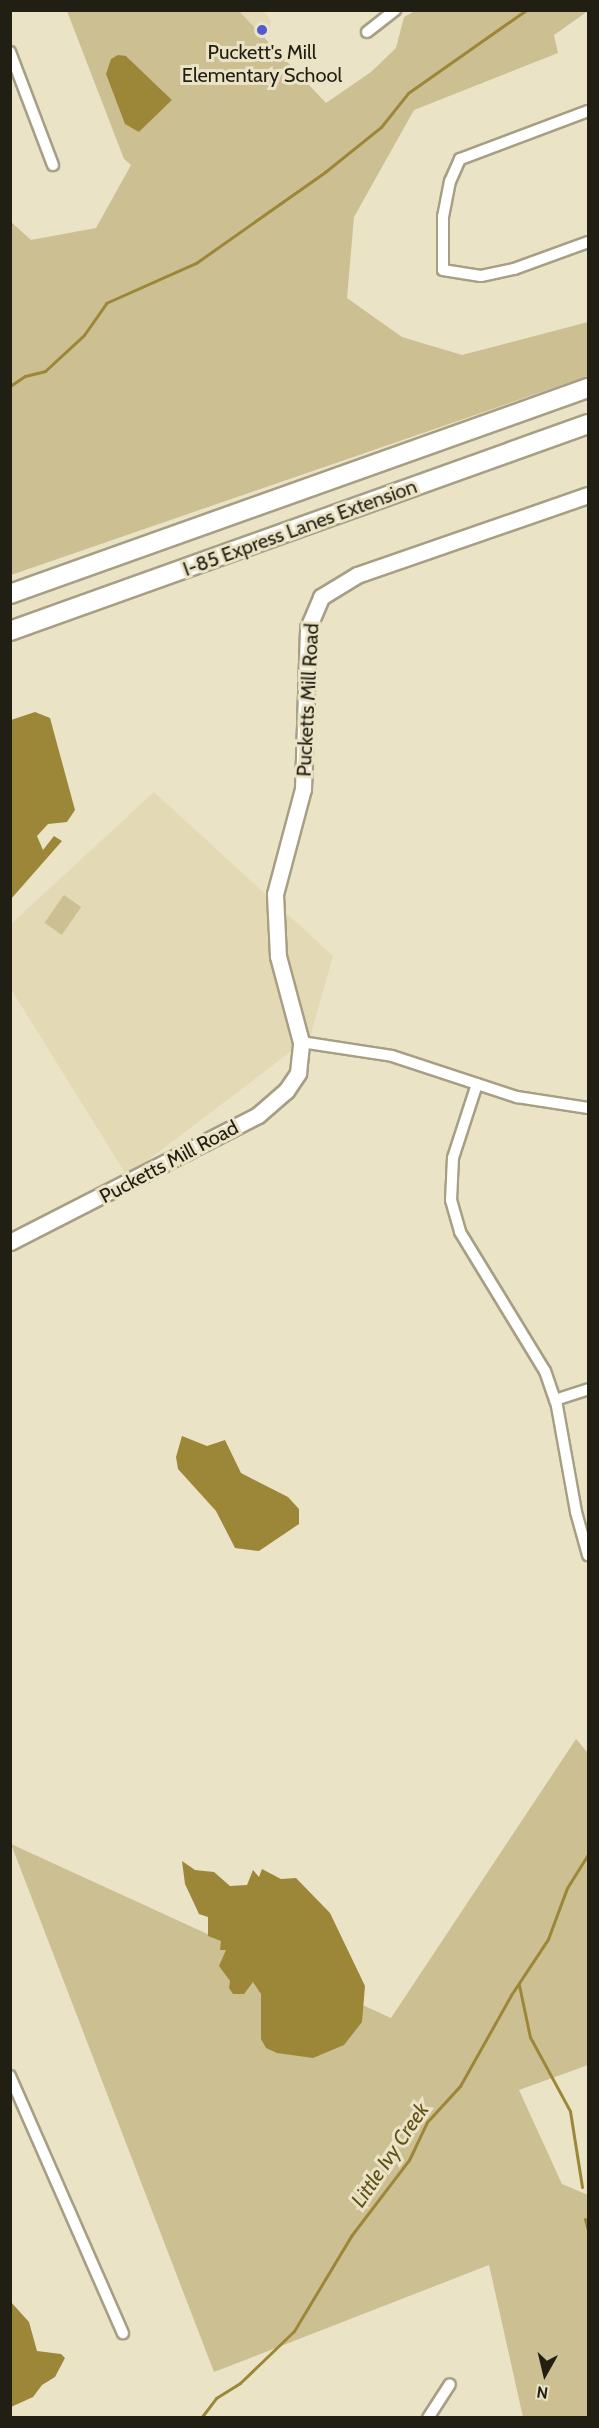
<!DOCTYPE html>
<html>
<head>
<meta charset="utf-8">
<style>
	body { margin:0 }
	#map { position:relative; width:599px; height:2428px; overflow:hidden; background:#ebe3c6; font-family:Cabin,sans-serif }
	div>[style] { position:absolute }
	.built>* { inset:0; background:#e3d9b5 }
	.green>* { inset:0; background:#ccbf92; transform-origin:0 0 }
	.water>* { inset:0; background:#9c8739 }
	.stream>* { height:3px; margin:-1.5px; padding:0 1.5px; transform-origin:1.5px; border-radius:1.5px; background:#9c8739 }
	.roads { filter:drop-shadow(2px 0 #a69f84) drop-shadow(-2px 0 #a69f84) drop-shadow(0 2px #a69f84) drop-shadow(0 -2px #a69f84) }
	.street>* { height:10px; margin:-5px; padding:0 5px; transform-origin:5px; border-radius:5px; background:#fff }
	.secondary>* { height:15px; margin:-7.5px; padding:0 7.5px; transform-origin:7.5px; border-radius:7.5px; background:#fff }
	.highway>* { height:18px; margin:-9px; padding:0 9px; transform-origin:9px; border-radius:9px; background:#fff }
	.dots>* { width:16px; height:16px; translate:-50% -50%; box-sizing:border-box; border:3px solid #ebe3c6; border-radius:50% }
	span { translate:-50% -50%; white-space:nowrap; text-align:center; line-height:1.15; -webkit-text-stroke:6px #ebe3c6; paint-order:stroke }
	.poi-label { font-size:20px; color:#211e13 }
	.street-label { font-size:20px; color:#211e13 }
	.water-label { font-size:21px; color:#5f5015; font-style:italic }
	.frame { position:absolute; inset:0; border:12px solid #211e13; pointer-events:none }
	.north { position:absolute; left:515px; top:2344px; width:60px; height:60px; -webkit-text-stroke:4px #ebe3c6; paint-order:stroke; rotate:188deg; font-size:16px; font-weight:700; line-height:24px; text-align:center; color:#211e13 }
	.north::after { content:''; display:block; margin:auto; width:21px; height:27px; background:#211e13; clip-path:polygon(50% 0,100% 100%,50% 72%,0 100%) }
</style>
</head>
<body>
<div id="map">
	<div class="built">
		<div style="clip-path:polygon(239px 11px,264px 11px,271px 21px,265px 39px)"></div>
		<div style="clip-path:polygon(154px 792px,333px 956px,310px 1037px,127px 1176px,11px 989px,11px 924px)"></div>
	</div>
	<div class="green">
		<div style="clip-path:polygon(evenodd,67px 11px,239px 11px,326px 103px,371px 72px,396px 48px,404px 17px,415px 11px,588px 11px,554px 35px,558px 53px,414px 110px,354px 217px,347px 298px,402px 337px,462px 355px,588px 322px,588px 376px,11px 575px,10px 221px,31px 240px,96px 228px,131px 165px,124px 159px,67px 11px,126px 56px,172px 100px,139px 132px,126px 56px)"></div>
		<div style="left:64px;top:895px;width:21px;height:34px;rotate:35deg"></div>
		<div style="clip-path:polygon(576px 1739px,588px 1753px,588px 2065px,519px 2090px,562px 2184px,588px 2195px,588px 2417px,523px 2417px,489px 2265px,214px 2372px,11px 1844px,391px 2018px)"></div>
	</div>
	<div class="water">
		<div style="clip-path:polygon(118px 55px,126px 56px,172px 100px,139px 132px,125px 124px,106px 74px,111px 59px)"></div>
		<div style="clip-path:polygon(35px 712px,50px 718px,75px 810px,67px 822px,48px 824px,37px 836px,43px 850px,54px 836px,62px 841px,11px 899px,11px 720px)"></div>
		<div style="clip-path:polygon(182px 1436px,207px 1446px,225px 1440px,241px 1473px,288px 1497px,299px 1509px,299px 1524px,259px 1551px,235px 1548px,216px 1511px,178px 1469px,176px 1457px)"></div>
		<div style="clip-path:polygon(182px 1861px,195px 1870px,214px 1872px,230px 1886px,247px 1885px,253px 1870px,259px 1877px,262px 1869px,281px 1879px,296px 1878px,330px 1913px,365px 1986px,362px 2022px,344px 2045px,313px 2058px,277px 2053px,266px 2048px,261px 2039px,261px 1994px,253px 1982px,244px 1994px,233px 1994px,229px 1988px,230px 1981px,219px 1966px,226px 1950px,220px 1950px,221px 1941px,208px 1936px,208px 1917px,199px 1914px,185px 1884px)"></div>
		<div style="clip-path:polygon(10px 2301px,29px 2322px,37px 2351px,61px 2354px,65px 2358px,55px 2377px,42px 2385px,33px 2397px,11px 2407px)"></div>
	</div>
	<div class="stream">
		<div style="left:10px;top:386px;width:18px;rotate:-34deg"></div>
		<div style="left:25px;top:376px;width:21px;rotate:-14deg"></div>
		<div style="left:45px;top:371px;width:53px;rotate:-42.7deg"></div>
		<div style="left:84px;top:335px;width:39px;rotate:-55deg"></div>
		<div style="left:106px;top:303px;width:98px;rotate:-24deg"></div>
		<div style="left:196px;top:263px;width:158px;rotate:-35.2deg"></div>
		<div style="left:325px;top:172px;width:72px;rotate:-38.8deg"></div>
		<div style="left:381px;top:127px;width:43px;rotate:-51.5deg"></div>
		<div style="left:408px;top:93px;width:144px;rotate:-35.1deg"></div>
		<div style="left:519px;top:1985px;width:53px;rotate:78.1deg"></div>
		<div style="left:530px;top:2037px;width:84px;rotate:61.6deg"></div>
		<div style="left:570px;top:2111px;width:77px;rotate:81deg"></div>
		<div style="left:585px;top:2219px;width:11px;rotate:75deg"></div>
		<div style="left:201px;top:2418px;width:25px;rotate:-53deg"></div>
		<div style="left:216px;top:2398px;width:28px;rotate:-32deg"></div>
		<div style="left:240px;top:2383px;width:75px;rotate:-43.9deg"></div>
		<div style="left:294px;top:2331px;width:111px;rotate:-59deg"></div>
		<div style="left:351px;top:2236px;width:96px;rotate:-52.7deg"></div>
		<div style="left:409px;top:2160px;width:42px;rotate:-64.7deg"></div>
		<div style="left:427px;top:2122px;width:49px;rotate:-47.5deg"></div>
		<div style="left:460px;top:2086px;width:104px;rotate:-60.7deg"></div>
		<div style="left:511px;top:1995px;width:67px;rotate:-56.5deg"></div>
		<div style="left:548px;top:1939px;width:54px;rotate:-69.6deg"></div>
		<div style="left:567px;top:1888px;width:40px;rotate:-58deg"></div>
	</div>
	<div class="roads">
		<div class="street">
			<div style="left:367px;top:32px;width:36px;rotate:-38deg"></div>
			<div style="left:10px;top:52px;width:121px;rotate:69.2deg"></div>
			<div style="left:588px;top:111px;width:137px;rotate:159.4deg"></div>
			<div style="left:460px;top:159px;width:24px;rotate:114deg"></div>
			<div style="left:450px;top:181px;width:36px;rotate:101deg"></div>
			<div style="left:443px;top:216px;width:54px;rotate:90deg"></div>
			<div style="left:443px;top:270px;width:38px;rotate:9deg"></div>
			<div style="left:481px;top:276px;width:34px;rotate:-12deg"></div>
			<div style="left:514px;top:269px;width:79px;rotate:-20deg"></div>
			<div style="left:301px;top:1042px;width:92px;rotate:8.7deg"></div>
			<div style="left:392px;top:1056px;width:132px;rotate:18.2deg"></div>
			<div style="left:517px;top:1097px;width:72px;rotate:8.8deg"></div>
			<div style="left:477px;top:1084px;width:78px;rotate:108deg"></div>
			<div style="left:453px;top:1158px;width:42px;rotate:92.7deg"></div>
			<div style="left:451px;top:1200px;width:33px;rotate:74deg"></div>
			<div style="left:460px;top:1232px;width:163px;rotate:58.6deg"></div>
			<div style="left:545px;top:1371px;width:37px;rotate:71deg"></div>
			<div style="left:557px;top:1406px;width:108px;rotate:79.8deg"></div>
			<div style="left:576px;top:1512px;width:45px;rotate:74.4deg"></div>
			<div style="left:555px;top:1400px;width:35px;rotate:-18deg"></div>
			<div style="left:10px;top:2076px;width:281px;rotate:66.3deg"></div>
			<div style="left:428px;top:2418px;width:40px;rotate:-57.1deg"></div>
		</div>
		<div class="secondary">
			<div style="left:10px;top:1242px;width:279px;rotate:-27.1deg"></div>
			<div style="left:258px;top:1115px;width:37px;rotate:-41deg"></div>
			<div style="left:286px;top:1091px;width:22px;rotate:-56deg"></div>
			<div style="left:298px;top:1073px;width:31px;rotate:-84deg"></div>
			<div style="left:301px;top:1042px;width:89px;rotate:-105deg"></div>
			<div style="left:278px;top:956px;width:62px;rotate:-92.8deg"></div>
			<div style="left:275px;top:894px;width:109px;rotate:-75.1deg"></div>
			<div style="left:303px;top:789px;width:161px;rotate:-88.2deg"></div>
			<div style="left:308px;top:628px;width:34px;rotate:-67deg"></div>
			<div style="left:321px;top:597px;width:42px;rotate:-31.4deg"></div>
			<div style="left:357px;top:575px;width:244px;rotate:-19.1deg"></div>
		</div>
		<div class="highway">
			<div style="left:10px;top:594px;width:614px;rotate:-19.62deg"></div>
			<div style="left:10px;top:631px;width:614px;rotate:-19.7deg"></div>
		</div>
	</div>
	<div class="dots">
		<div style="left:262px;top:30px;background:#4f5ad0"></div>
	</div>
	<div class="poi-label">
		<span style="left:262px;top:64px">Puckett's Mill<br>Elementary School</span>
	</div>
	<div class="street-label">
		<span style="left:300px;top:528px;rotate:-20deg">I-85 Express Lanes Extension</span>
		<span style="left:308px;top:700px;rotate:-87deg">Pucketts Mill Road</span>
		<span style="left:169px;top:1162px;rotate:-28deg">Pucketts Mill Road</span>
	</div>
	<div class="water-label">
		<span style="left:390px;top:2155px;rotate:-56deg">Little Ivy Creek</span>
	</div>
	<div class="frame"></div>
	<div class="north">N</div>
</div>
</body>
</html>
